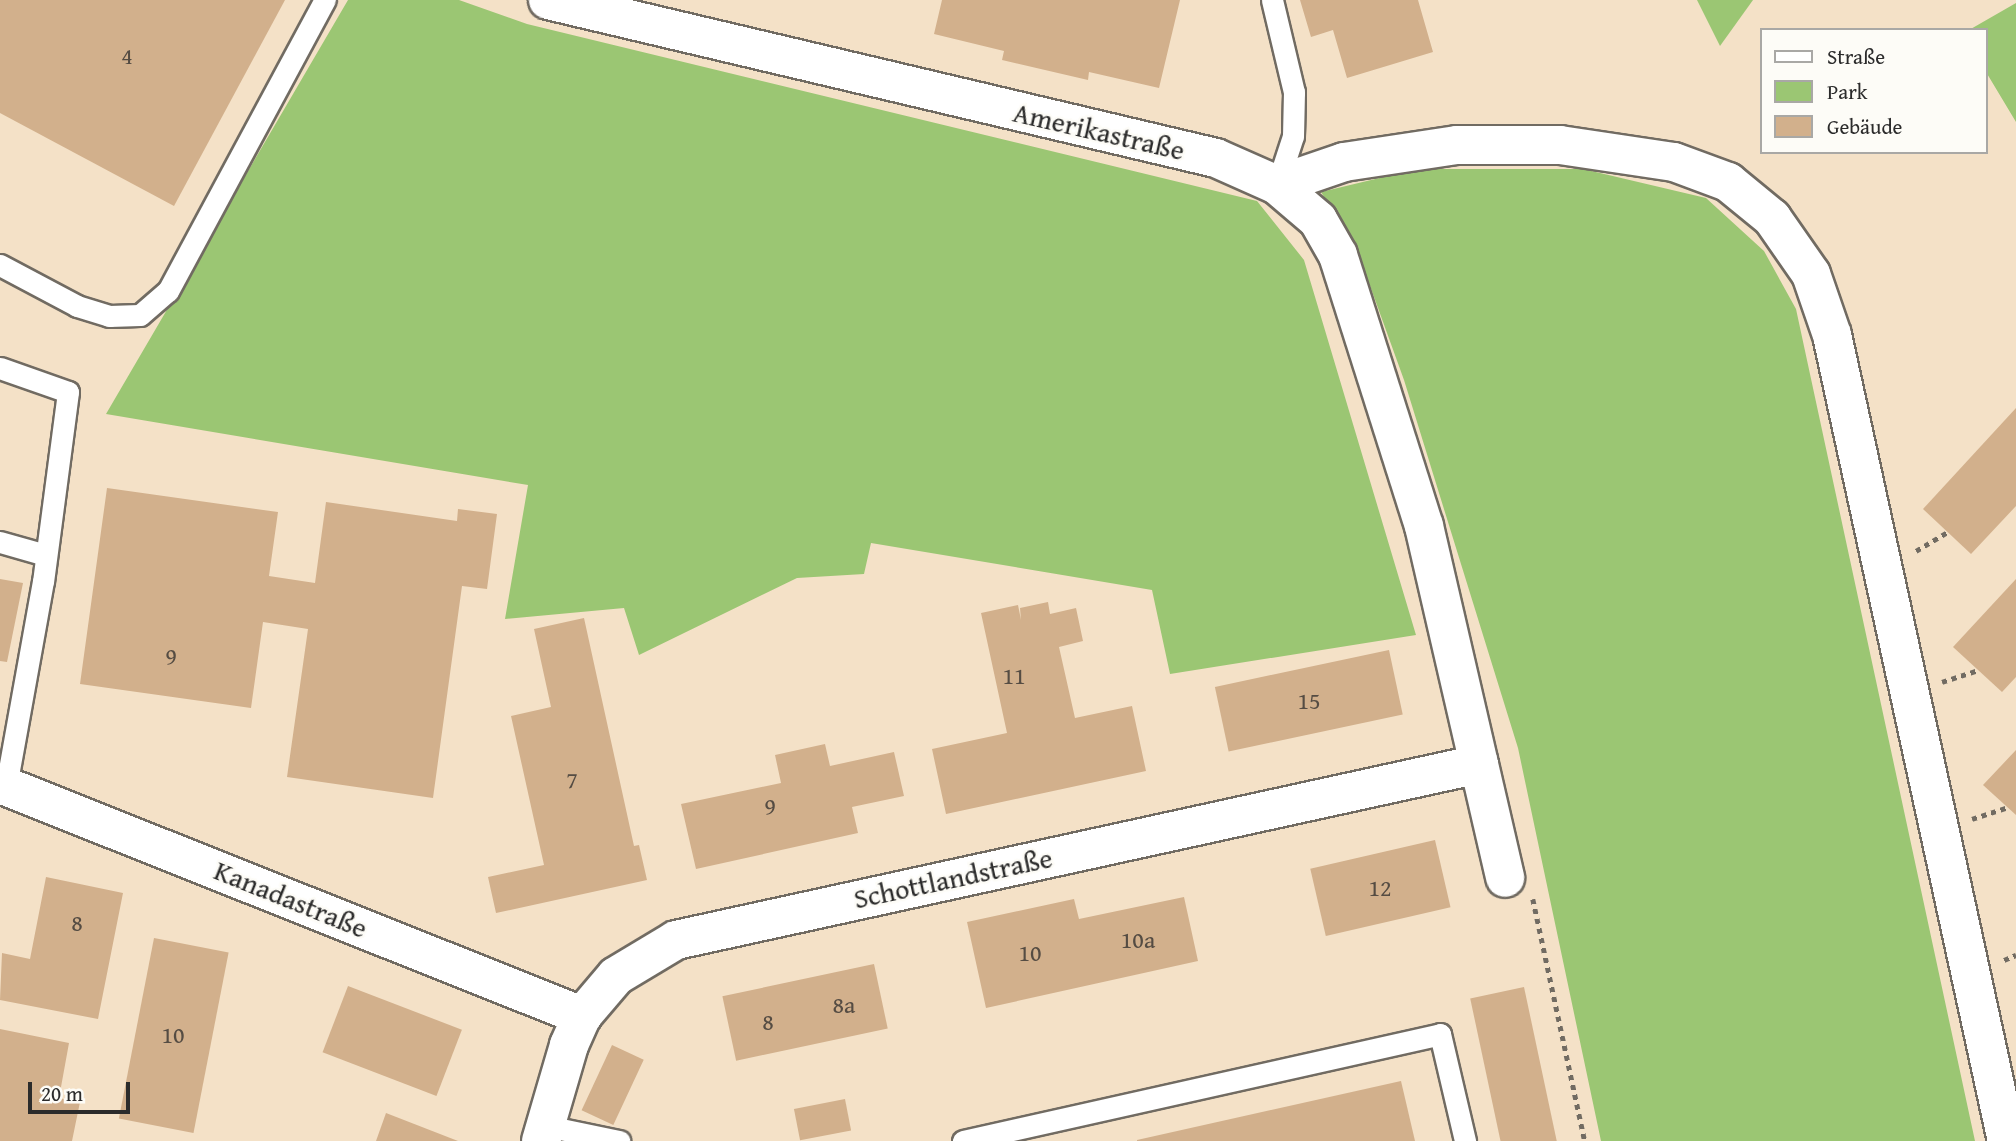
<!DOCTYPE html>
<html>
<head>
<meta charset="utf-8">
<style>
	body { margin:0 }
	#map { position:relative; width:2016px; height:1141px; overflow:hidden; background:#f4e1c7; font-family:"Gentium Book Plus",serif }
	div>[style] { position:absolute }
	.green>* { inset:0; background:#9bc673 }
	.building>* { inset:0; background:#d2b08c; transform-origin:0 0 }
	.path>* { height:4.5px; margin-top:-2.25px; transform-origin:0; background:repeating-linear-gradient(90deg,#716b62 0 5px,transparent 0 10px) }
	.roads { filter:drop-shadow(2px 0 #716b62) drop-shadow(-2px 0 #716b62) drop-shadow(0 2px #716b62) drop-shadow(0 -2px #716b62) }
	.lane>* { height:21px; margin:-10.5px; padding:0 10.5px; transform-origin:10.5px; border-radius:10.5px; background:#fff }
	.street>* { height:38px; margin:-19px; padding:0 19px; transform-origin:19px; border-radius:19px; background:#fff }
	span { translate:-50% -50%; white-space:nowrap; text-align:center; line-height:1.15; -webkit-text-stroke:5px #fdfcf7; paint-order:stroke }
	.number-label { font-size:24px; color:#554c43 }
	.number-label span { -webkit-text-stroke-width:0 }
	.street-label { font-size:28px; color:#2b2b2b }
	.legend { position:absolute; left:1760px; top:28px; width:228px; height:126px; box-sizing:border-box; background:#fdfcf7; border:2px solid #a9a8a5; margin:0; padding:9px 12px; list-style:none; font-size:21px; color:#2b2b2b }
	.legend li { display:flex; align-items:center; gap:14px; height:35px }
	.legend b { width:35px; border:2px solid #a9a8a5 }
	.scale { position:absolute; left:28px; top:1082px; width:102px; height:32px; box-sizing:border-box; border:4px solid #2b2b2b; border-top:0; padding-left:9px; font-size:21px; line-height:24px; white-space:nowrap; color:#2b2b2b; -webkit-text-stroke:5px #fdfcf7; paint-order:stroke }
</style>
</head>
<body>
<div id="map">
	<div class="green">
		<div style="clip-path:polygon(348px 0,459px 0,527px 24px,1257px 201px,1304px 260px,1416px 635px,1170px 674px,1152px 590px,871px 543px,864px 574px,797px 578px,639px 655px,624px 608px,505px 619px,528px 485px,106px 414px)"></div>
		<div style="clip-path:polygon(1697px 0,1753px 0,1720px 46px)"></div>
		<div style="clip-path:polygon(2016px 3px,2016px 122px,1986px 72px,1986px 30px,1969px 30px)"></div>
		<div style="clip-path:polygon(1417px 169px,1583px 169px,1706px 198px,1764px 251px,1796px 309px,1975px 1141px,1601px 1141px,1518px 748px,1404px 380px,1356px 247px,1321px 192px)"></div>
	</div>
	<div class="building">
		<div style="clip-path:polygon(0 0,285px 0,174px 206px,0 113px)"></div>
		<div style="clip-path:polygon(942px 0,1180px 0,1159px 88px,1089px 72px,1088px 80px,1002px 60px,1004px 51px,934px 34px)"></div>
		<div style="clip-path:polygon(1300px 0,1418px 0,1433px 52px,1347px 78px,1333px 30px,1311px 37px)"></div>
		<div style="clip-path:polygon(2016px 408px,2016px 506px,1971px 554px,1923px 509px)"></div>
		<div style="clip-path:polygon(107px 488px,278px 512px,269px 576px,315px 583px,326px 502px,457px 521px,458px 509px,497px 514px,487px 589px,462px 586px,433px 798px,287px 777px,308px 629px,263px 622px,251px 708px,80px 684px)"></div>
		<div style="clip-path:polygon(0 579px,23px 583px,7px 662px,0 661px)"></div>
		<div style="clip-path:polygon(2016px 579px,2016px 677px,2002px 692px,1953px 647px)"></div>
		<div style="clip-path:polygon(1048px 602px,1050px 614px,1076px 608px,1083px 641px,1059px 647px,1075px 718px,1132px 706px,1146px 771px,946px 814px,932px 749px,1007px 733px,981px 613px,1018px 605px,1021px 620px,1020px 608px)"></div>
		<div style="clip-path:polygon(584px 618px,634px 846px,639px 845px,647px 880px,496px 913px,488px 877px,544px 865px,511px 716px,551px 707px,534px 629px)"></div>
		<div style="left:1389px;top:650px;width:66px;height:178px;rotate:78deg"></div>
		<div style="clip-path:polygon(825px 744px,830px 766px,894px 752px,904px 796px,852px 807px,858px 833px,696px 869px,681px 804px,781px 783px,775px 755px)"></div>
		<div style="clip-path:polygon(2016px 750px,2016px 815px,1983px 785px)"></div>
		<div style="left:1435px;top:840px;width:69px;height:128px;rotate:77deg"></div>
		<div style="clip-path:polygon(46px 877px,123px 893px,98px 1019px,0 1000px,2px 953px,30px 959px)"></div>
		<div style="clip-path:polygon(1184px 897px,1198px 961px,986px 1008px,967px 922px,1074px 899px,1079px 919px)"></div>
		<div style="left:154px;top:938px;width:76px;height:184px;rotate:11deg"></div>
		<div style="left:874px;top:964px;width:66px;height:155px;rotate:78deg"></div>
		<div style="left:348px;top:986px;width:122px;height:71px;rotate:21deg"></div>
		<div style="left:1524px;top:987px;width:158px;height:55px;rotate:78deg"></div>
		<div style="clip-path:polygon(0 1029px,69px 1043px,59px 1098px,80px 1102px,72px 1141px,0 1141px)"></div>
		<div style="left:612px;top:1045px;width:35px;height:72px;rotate:25deg"></div>
		<div style="clip-path:polygon(1401px 1081px,1415px 1141px,1137px 1141px,1137px 1140px)"></div>
		<div style="left:845px;top:1099px;width:32px;height:52px;rotate:79deg"></div>
		<div style="clip-path:polygon(386px 1113px,458px 1141px,376px 1141px)"></div>
	</div>
	<div class="path">
		<div style="left:1916px;top:551px;width:37px;rotate:-31deg"></div>
		<div style="left:1942px;top:682px;width:38px;rotate:-18deg"></div>
		<div style="left:1972px;top:819px;width:38px;rotate:-18deg"></div>
		<div style="left:1533px;top:899px;width:248px;rotate:77.9deg"></div>
		<div style="left:2004px;top:960px;width:13px;rotate:-23deg"></div>
	</div>
	<div class="roads">
		<div class="lane">
			<div style="left:1272px;top:0;width:95px;rotate:76.6deg"></div>
			<div style="left:1294px;top:92px;width:44px;rotate:91.3deg"></div>
			<div style="left:1293px;top:136px;width:52px;rotate:108.1deg"></div>
			<div style="left:0;top:265px;width:87px;rotate:28deg"></div>
			<div style="left:77px;top:306px;width:34px;rotate:17deg"></div>
			<div style="left:109px;top:316px;width:31px;rotate:-2deg"></div>
			<div style="left:140px;top:315px;width:37px;rotate:-41deg"></div>
			<div style="left:168px;top:291px;width:331px;rotate:-61.7deg"></div>
			<div style="left:0;top:368px;width:72px;rotate:19.4deg"></div>
			<div style="left:68px;top:392px;width:191px;rotate:97.5deg"></div>
			<div style="left:43px;top:581px;width:208px;rotate:100.2deg"></div>
			<div style="left:0;top:542px;width:48px;rotate:15.8deg"></div>
			<div style="left:546px;top:1126px;width:75px;rotate:11.6deg"></div>
			<div style="left:963px;top:1141px;width:489px;rotate:-12.6deg"></div>
			<div style="left:1440px;top:1034px;width:110px;rotate:76.8deg"></div>
		</div>
		<div class="street">
			<div style="left:548px;top:0;width:686px;rotate:13.31deg"></div>
			<div style="left:1216px;top:158px;width:67px;rotate:23.9deg"></div>
			<div style="left:1277px;top:185px;width:54px;rotate:40.5deg"></div>
			<div style="left:1318px;top:220px;width:40px;rotate:60.3deg"></div>
			<div style="left:1338px;top:255px;width:284px;rotate:72.4deg"></div>
			<div style="left:1424px;top:526px;width:361px;rotate:77deg"></div>
			<div style="left:1277px;top:185px;width:71px;rotate:-18.9deg"></div>
			<div style="left:1344px;top:162px;width:114px;rotate:-8.6deg"></div>
			<div style="left:1457px;top:145px;width:103px"></div>
			<div style="left:1560px;top:145px;width:115px;rotate:8.5deg"></div>
			<div style="left:1674px;top:162px;width:58px;rotate:20.3deg"></div>
			<div style="left:1728px;top:182px;width:57px;rotate:39.3deg"></div>
			<div style="left:1772px;top:218px;width:68px;rotate:55.1deg"></div>
			<div style="left:1811px;top:274px;width:65px;rotate:71deg"></div>
			<div style="left:1832px;top:335px;width:825px;rotate:77.75deg"></div>
			<div style="left:0;top:784px;width:627px;rotate:21.73deg"></div>
			<div style="left:541px;top:1141px;width:100px;rotate:-73.7deg"></div>
			<div style="left:569px;top:1045px;width:32px;rotate:-66deg"></div>
			<div style="left:582px;top:1016px;width:52px;rotate:-49.6deg"></div>
			<div style="left:616px;top:976px;width:70px;rotate:-31deg"></div>
			<div style="left:676px;top:940px;width:822px;rotate:-12.36deg"></div>
		</div>
	</div>
	<div class="number-label">
		<span style="left:127px;top:56px">4</span>
		<span style="left:171px;top:656px">9</span>
		<span style="left:1014px;top:676px">11</span>
		<span style="left:1309px;top:701px">15</span>
		<span style="left:572px;top:780px">7</span>
		<span style="left:770px;top:806px">9</span>
		<span style="left:1380px;top:888px">12</span>
		<span style="left:77px;top:923px">8</span>
		<span style="left:1138px;top:940px">10a</span>
		<span style="left:1030px;top:953px">10</span>
		<span style="left:844px;top:1005px">8a</span>
		<span style="left:768px;top:1022px">8</span>
		<span style="left:173px;top:1035px">10</span>
	</div>
	<div class="street-label">
		<span style="left:1099px;top:131px;rotate:13deg">Amerikastraße</span>
		<span style="left:953px;top:878px;rotate:-12deg">Schottlandstraße</span>
		<span style="left:291px;top:899px;rotate:22deg">Kanadastraße</span>
	</div>
	<ul class="legend">
	<li><b style="height:9px;background:#fff"></b>Straße</li>
	<li><b style="height:19px;background:#9bc673"></b>Park</li>
	<li><b style="height:19px;background:#d2b08c"></b>Gebäude</li>
	</ul>
	<div class="scale">20 m</div>
</div>
</body>
</html>
